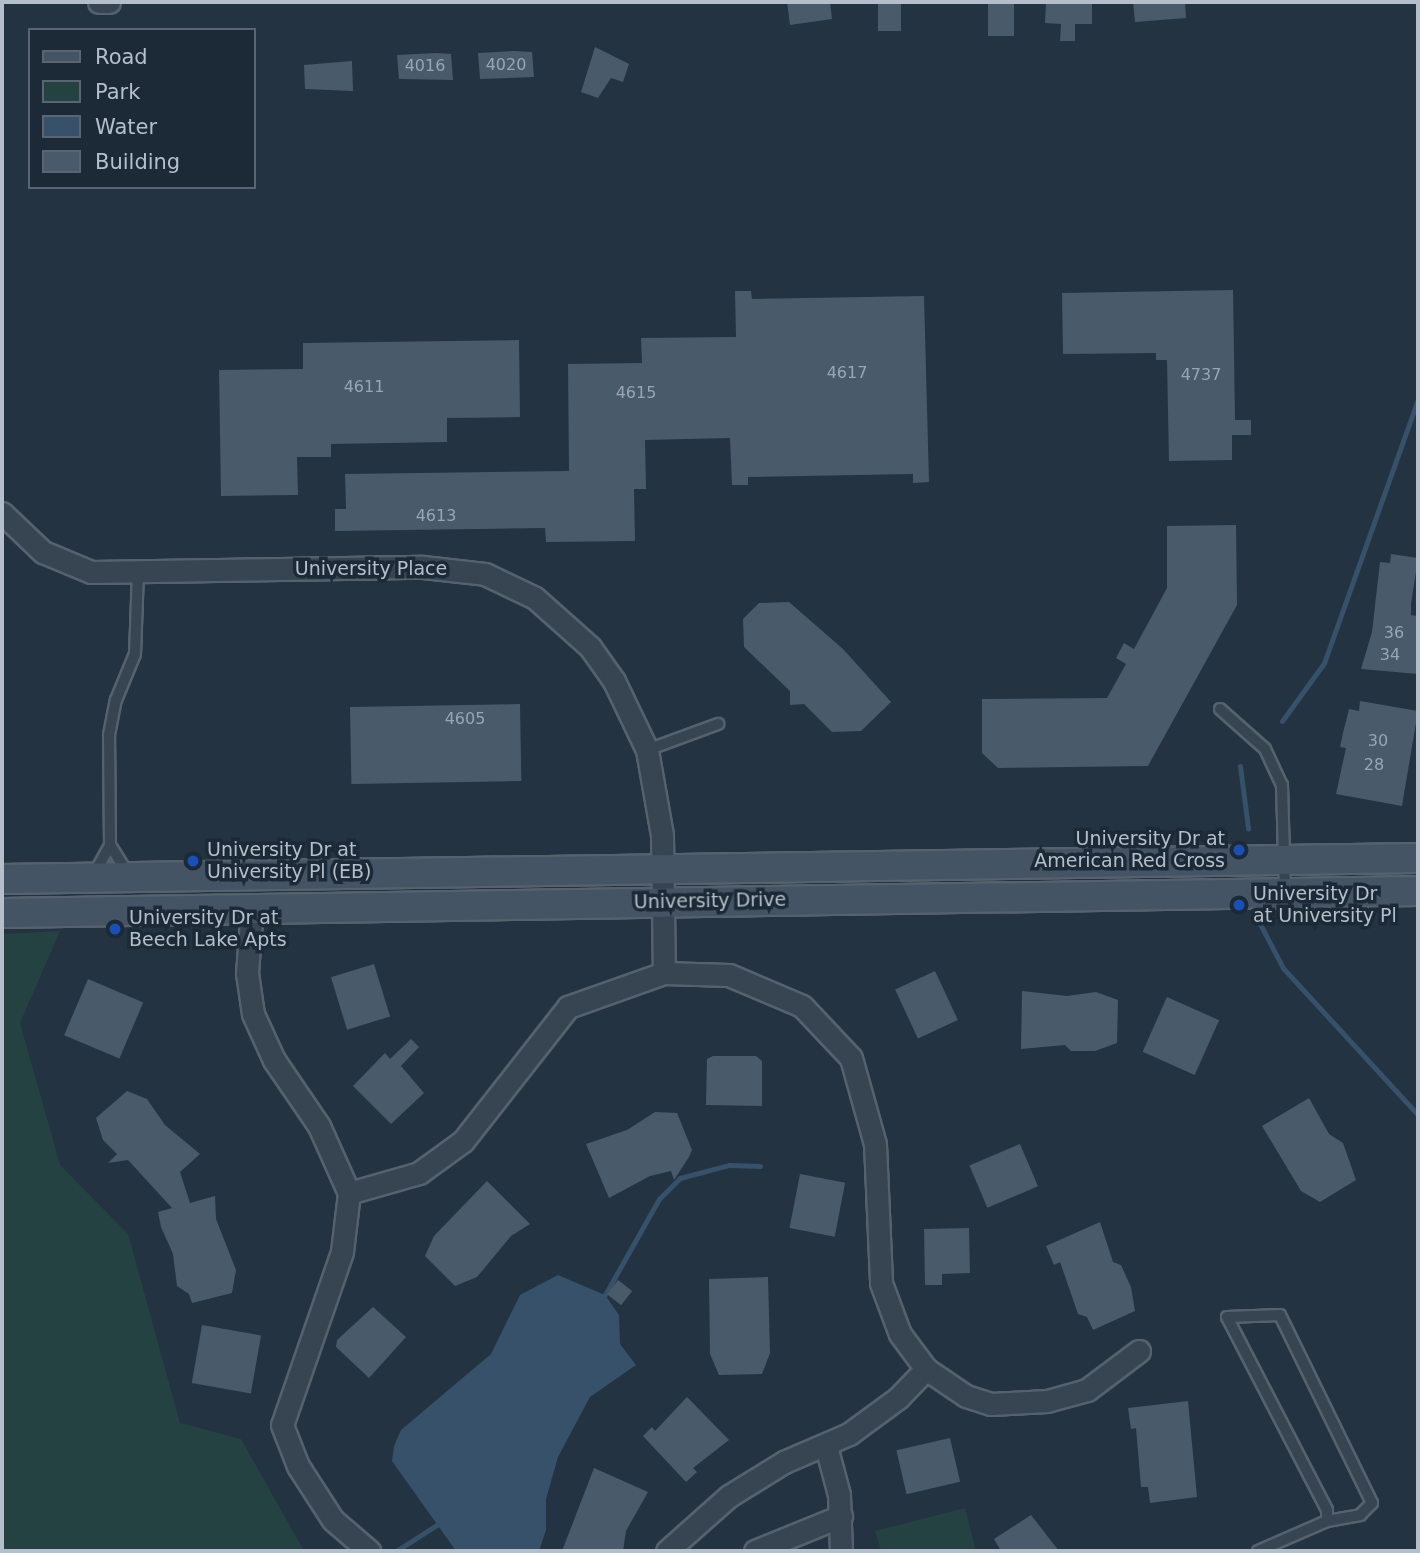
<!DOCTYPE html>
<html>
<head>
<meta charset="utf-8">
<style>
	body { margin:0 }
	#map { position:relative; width:1420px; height:1553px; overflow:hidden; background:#233341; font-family:"DejaVu Sans",sans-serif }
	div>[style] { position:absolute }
	.green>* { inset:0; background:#254242 }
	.water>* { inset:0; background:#365169 }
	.stream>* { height:5px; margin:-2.5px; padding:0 2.5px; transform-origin:2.5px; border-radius:2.5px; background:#365169 }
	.building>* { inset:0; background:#495a6a; transform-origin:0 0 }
	.roads { filter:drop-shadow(2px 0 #55626e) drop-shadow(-2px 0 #55626e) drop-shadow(0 2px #55626e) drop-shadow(0 -2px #55626e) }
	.lane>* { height:10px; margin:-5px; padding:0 5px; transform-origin:5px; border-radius:5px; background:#374451 }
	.street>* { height:21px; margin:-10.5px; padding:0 10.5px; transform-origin:10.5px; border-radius:10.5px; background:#374451 }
	.secondary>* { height:28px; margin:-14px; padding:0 14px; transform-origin:14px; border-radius:14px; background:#455464 }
	.dots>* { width:19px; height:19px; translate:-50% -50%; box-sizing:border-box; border:4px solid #1c2936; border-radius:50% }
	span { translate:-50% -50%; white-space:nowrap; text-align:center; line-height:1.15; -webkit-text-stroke:7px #1c2936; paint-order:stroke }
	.number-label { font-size:16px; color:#99a6b3 }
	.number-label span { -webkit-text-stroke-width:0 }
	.street-label { font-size:19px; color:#b4bfcb }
	.poi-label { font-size:19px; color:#b4bfcb }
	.right { translate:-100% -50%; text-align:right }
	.left { translate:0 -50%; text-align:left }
	.frame { position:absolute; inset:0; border:4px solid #b4bfcb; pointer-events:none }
	.legend { position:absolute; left:28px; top:28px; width:228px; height:161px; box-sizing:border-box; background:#1c2936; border:2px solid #596572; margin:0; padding:9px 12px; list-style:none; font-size:21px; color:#b4bfcb }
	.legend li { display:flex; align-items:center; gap:14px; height:35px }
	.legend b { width:35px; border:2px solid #596572 }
</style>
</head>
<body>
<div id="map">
	<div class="green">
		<div style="clip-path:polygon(60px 931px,20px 1023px,60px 1165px,128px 1234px,180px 1423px,241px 1439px,304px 1551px,2px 1551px,2px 934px)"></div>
		<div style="clip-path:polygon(965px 1508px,976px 1551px,881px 1551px,875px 1531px)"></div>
	</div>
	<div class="water">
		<div style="clip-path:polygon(558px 1275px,605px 1295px,619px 1315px,620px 1344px,636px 1365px,590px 1397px,558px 1457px,546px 1499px,546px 1530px,539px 1551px,456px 1551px,392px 1461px,394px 1446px,401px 1430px,491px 1354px,520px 1295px)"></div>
	</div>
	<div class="stream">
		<div style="left:1282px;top:721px;width:72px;rotate:-54.1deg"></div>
		<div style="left:1324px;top:663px;width:280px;rotate:-70.4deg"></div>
		<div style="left:1240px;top:766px;width:63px;rotate:82.6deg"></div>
		<div style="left:1259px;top:922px;width:52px;rotate:62.4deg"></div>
		<div style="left:1283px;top:968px;width:200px;rotate:47.4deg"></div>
		<div style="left:602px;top:1300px;width:116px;rotate:-60.6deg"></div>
		<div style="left:659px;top:1199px;width:30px;rotate:-45deg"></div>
		<div style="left:680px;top:1178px;width:51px;rotate:-14.9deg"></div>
		<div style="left:729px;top:1165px;width:31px;rotate:2deg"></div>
		<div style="left:396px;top:1551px;width:59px;rotate:-32.6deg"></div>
	</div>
	<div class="building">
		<div style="clip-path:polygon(787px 2px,830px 2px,832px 19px,790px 25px)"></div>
		<div style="left:878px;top:2px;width:23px;height:29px"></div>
		<div style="left:988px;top:2px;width:26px;height:34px"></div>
		<div style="clip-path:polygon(1046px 2px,1092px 2px,1092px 24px,1075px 24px,1075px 41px,1060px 41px,1061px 24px,1045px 23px)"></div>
		<div style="clip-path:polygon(1133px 2px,1185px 2px,1186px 18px,1135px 22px)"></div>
		<div style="clip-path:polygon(595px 47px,629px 64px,623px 82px,611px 78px,598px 98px,581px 92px)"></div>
		<div style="clip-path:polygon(514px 51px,532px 52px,534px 77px,480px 79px,478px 53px)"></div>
		<div style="clip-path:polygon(436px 53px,451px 54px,453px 80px,399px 79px,397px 55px)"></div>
		<div style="clip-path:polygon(352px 61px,353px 91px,305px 89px,304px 65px)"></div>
		<div style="clip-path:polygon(1233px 290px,1235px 420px,1251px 420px,1251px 435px,1232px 435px,1232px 460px,1169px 461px,1167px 360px,1156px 360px,1156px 353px,1063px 354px,1062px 293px)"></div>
		<div style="clip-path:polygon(735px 291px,751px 291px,752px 299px,924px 296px,929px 482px,913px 483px,913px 474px,748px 477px,748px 485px,732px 485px,730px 438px,645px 440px,646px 489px,634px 489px,635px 541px,546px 542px,545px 528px,335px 531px,335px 509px,346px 509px,345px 474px,569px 471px,568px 364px,642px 363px,641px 338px,736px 337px)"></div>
		<div style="clip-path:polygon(519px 340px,520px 417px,447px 418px,447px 442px,331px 444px,331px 457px,297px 457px,298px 495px,221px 496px,219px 370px,303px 369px,303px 343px)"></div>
		<div style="clip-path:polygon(1236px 525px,1237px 605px,1148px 766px,998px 768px,982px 753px,982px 699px,1107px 698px,1126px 664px,1116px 658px,1124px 643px,1134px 649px,1167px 588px,1167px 526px)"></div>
		<div style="clip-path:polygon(1391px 554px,1418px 558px,1411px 604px,1411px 615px,1418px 616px,1418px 674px,1361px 669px,1372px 632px,1380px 562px,1390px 563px)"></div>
		<div style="clip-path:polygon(789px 602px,843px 649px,891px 702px,861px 731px,832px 732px,804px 704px,790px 705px,790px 691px,744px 647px,743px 619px,759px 603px)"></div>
		<div style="clip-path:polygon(1360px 701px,1418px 711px,1402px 806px,1336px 794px,1346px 748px,1340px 747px,1343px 733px,1349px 709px,1359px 711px)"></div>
		<div style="left:520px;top:704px;width:77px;height:170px;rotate:89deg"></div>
		<div style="left:374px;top:964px;width:55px;height:45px;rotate:73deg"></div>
		<div style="left:935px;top:971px;width:54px;height:44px;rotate:65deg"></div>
		<div style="left:88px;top:979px;width:60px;height:61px;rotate:23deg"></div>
		<div style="clip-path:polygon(1022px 991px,1067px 996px,1096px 992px,1118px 1000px,1117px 1043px,1095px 1051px,1071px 1051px,1065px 1045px,1021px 1049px)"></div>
		<div style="left:1167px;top:997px;width:57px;height:60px;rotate:24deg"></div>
		<div style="clip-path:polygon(411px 1039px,419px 1047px,401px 1066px,424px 1093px,391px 1124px,353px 1086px,385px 1053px,390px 1059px)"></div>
		<div style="clip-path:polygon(713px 1056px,756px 1056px,762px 1061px,762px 1106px,706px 1105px,707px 1059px)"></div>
		<div style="clip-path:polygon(127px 1091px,147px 1099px,165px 1125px,200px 1154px,180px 1172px,190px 1203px,215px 1196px,216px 1219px,236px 1270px,232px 1293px,192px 1303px,189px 1294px,177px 1286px,173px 1254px,161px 1227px,158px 1212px,172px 1208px,128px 1160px,108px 1163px,117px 1154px,103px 1140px,96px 1118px)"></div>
		<div style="clip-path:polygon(1309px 1098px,1329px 1134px,1343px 1143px,1356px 1180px,1320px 1202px,1301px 1191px,1262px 1126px)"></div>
		<div style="clip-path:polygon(655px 1112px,677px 1113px,692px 1150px,689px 1157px,674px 1180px,671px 1171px,650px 1176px,609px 1198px,586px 1144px,627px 1130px)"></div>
		<div style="left:1020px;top:1144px;width:46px;height:55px;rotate:67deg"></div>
		<div style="left:800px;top:1174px;width:46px;height:55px;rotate:11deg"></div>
		<div style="clip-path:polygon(487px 1181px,530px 1224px,511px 1236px,477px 1277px,455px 1286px,425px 1256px,434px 1236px)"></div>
		<div style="clip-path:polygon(1100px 1222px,1113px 1262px,1121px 1265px,1131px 1287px,1135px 1311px,1093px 1330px,1087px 1317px,1078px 1314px,1060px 1262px,1054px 1265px,1046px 1246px)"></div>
		<div style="clip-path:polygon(969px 1228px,970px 1273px,942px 1274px,942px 1285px,925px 1285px,924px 1229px)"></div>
		<div style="clip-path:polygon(768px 1277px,770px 1353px,762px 1374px,719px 1375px,710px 1354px,709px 1279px)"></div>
		<div style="left:618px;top:1280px;width:18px;height:18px;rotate:38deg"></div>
		<div style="clip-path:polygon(373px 1307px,406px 1337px,369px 1378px,336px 1347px,337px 1340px)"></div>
		<div style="left:202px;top:1325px;width:60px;height:59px;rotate:10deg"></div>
		<div style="clip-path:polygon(687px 1397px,729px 1440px,693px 1468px,697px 1472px,686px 1482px,643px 1436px,652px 1427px,655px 1431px)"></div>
		<div style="clip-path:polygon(1188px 1401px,1197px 1497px,1150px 1503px,1148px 1487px,1141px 1487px,1136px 1428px,1131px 1429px,1128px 1408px)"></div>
		<div style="left:950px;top:1438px;width:45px;height:55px;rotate:77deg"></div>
		<div style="clip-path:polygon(594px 1468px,648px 1492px,626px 1531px,623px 1551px,562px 1551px)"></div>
		<div style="clip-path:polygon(1031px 1515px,1059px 1551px,1001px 1551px,994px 1539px)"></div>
	</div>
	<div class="roads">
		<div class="lane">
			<div style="left:1220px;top:709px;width:60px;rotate:41.6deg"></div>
			<div style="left:1265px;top:749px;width:40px;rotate:65deg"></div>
			<div style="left:1282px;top:785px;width:107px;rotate:88.4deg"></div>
			<div style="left:647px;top:750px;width:76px;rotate:-20.1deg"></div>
			<div style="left:110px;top:845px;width:36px;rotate:58deg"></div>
			<div style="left:93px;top:876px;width:35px;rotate:-61deg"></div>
			<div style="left:110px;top:845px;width:110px;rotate:-90.5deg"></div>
			<div style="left:109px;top:735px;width:36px;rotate:-79deg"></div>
			<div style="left:116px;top:700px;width:50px;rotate:-67.6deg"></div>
			<div style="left:135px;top:654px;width:81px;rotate:-87.9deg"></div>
			<div style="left:1258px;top:1551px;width:75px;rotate:-23.5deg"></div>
			<div style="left:1327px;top:1521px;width:34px;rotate:-10deg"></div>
			<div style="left:1360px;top:1515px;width:17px;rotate:-45deg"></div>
			<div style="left:1372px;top:1503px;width:209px;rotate:-116.1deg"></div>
			<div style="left:1280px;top:1315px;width:53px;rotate:177.8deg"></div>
			<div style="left:1227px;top:1317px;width:217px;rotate:62.6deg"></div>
			<div style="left:1327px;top:1510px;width:11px;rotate:90deg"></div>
		</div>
		<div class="street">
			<div style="left:99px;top:2px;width:10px"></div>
			<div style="left:2px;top:513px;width:57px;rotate:43.6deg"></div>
			<div style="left:43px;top:552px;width:52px;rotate:22.6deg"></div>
			<div style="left:91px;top:572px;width:332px;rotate:-0.9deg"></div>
			<div style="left:423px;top:567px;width:62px;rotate:6.4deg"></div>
			<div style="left:485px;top:574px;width:55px;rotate:25.6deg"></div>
			<div style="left:535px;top:598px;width:74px;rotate:41.7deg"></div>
			<div style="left:590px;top:647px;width:42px;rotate:54.8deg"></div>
			<div style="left:614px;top:681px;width:76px;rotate:64.4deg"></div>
			<div style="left:647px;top:750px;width:86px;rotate:80deg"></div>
			<div style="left:662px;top:835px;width:138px;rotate:89.2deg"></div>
			<div style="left:252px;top:908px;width:65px;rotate:94.4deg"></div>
			<div style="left:247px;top:973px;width:41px;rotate:81.7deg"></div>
			<div style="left:253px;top:1014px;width:51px;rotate:65.5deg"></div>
			<div style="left:274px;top:1060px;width:80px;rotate:55.7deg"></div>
			<div style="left:319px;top:1126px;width:73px;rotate:65.9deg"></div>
			<div style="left:349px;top:1193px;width:59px;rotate:96.8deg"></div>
			<div style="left:342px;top:1252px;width:183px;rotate:109.1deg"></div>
			<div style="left:282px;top:1425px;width:44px;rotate:68.7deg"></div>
			<div style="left:298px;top:1466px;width:64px;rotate:57.1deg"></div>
			<div style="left:333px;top:1520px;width:48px;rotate:40.7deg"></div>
			<div style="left:349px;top:1193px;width:73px;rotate:-15.9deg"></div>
			<div style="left:419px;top:1173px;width:54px;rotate:-36deg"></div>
			<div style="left:463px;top:1141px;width:170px;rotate:-51.9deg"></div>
			<div style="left:568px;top:1007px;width:102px;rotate:-19.5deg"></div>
			<div style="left:664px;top:973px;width:65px;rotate:1.8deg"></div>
			<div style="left:729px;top:975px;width:79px;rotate:23deg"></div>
			<div style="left:802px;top:1006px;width:71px;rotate:46.7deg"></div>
			<div style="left:851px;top:1058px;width:89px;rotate:74.4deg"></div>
			<div style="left:875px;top:1144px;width:139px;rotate:87.5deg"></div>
			<div style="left:881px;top:1283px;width:54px;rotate:69.6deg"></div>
			<div style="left:900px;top:1334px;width:44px;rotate:53.4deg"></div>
			<div style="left:926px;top:1369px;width:48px;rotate:34deg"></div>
			<div style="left:966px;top:1396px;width:26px;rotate:18deg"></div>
			<div style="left:991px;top:1404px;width:56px;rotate:-3.1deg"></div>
			<div style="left:1047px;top:1401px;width:41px;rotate:-15.4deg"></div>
			<div style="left:1087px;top:1390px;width:65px;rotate:-36.9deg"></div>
			<div style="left:826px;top:1446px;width:51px;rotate:75.1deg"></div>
			<div style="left:839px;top:1495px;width:56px;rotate:88deg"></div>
			<div style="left:667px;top:1551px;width:83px;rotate:-41.6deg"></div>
			<div style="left:729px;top:1496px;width:65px;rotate:-31.7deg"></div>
			<div style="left:784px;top:1462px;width:71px;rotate:-23.3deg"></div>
			<div style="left:849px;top:1434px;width:61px;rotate:-36.3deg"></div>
			<div style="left:898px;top:1398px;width:40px;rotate:-46deg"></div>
			<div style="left:755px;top:1551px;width:93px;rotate:-22.1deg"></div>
		</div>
		<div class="secondary">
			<div style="left:2px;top:879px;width:1416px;rotate:-0.85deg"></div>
			<div style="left:2px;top:913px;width:1416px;rotate:-0.89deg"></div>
		</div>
	</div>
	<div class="dots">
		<div style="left:1239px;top:850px;background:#1a4fb4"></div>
		<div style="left:193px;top:861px;background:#1a4fb4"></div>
		<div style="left:1239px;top:905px;background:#1a4fb4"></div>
		<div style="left:115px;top:929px;background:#1a4fb4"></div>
	</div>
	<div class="number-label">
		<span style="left:506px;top:65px">4020</span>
		<span style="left:425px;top:66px">4016</span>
		<span style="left:847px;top:373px">4617</span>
		<span style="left:1201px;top:375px">4737</span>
		<span style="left:364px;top:387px">4611</span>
		<span style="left:636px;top:393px">4615</span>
		<span style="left:436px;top:516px">4613</span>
		<span style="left:1394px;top:633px">36</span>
		<span style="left:1390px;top:655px">34</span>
		<span style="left:465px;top:719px">4605</span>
		<span style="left:1378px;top:741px">30</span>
		<span style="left:1374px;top:765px">28</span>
	</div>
	<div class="street-label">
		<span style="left:371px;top:569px">University Place</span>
		<span style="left:710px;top:901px;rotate:-1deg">University Drive</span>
	</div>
	<div class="poi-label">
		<span class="right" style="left:1225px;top:850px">University Dr at<br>American Red Cross</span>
		<span class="left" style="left:207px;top:861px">University Dr at<br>University Pl (EB)</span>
		<span class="left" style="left:1253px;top:905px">University Dr<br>at University Pl</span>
		<span class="left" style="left:129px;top:929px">University Dr at<br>Beech Lake Apts</span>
	</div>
	<div class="frame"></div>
	<ul class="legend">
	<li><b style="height:9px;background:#455464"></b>Road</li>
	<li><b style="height:19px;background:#254242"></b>Park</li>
	<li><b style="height:19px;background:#365169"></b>Water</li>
	<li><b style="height:19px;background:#495a6a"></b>Building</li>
	</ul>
</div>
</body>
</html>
